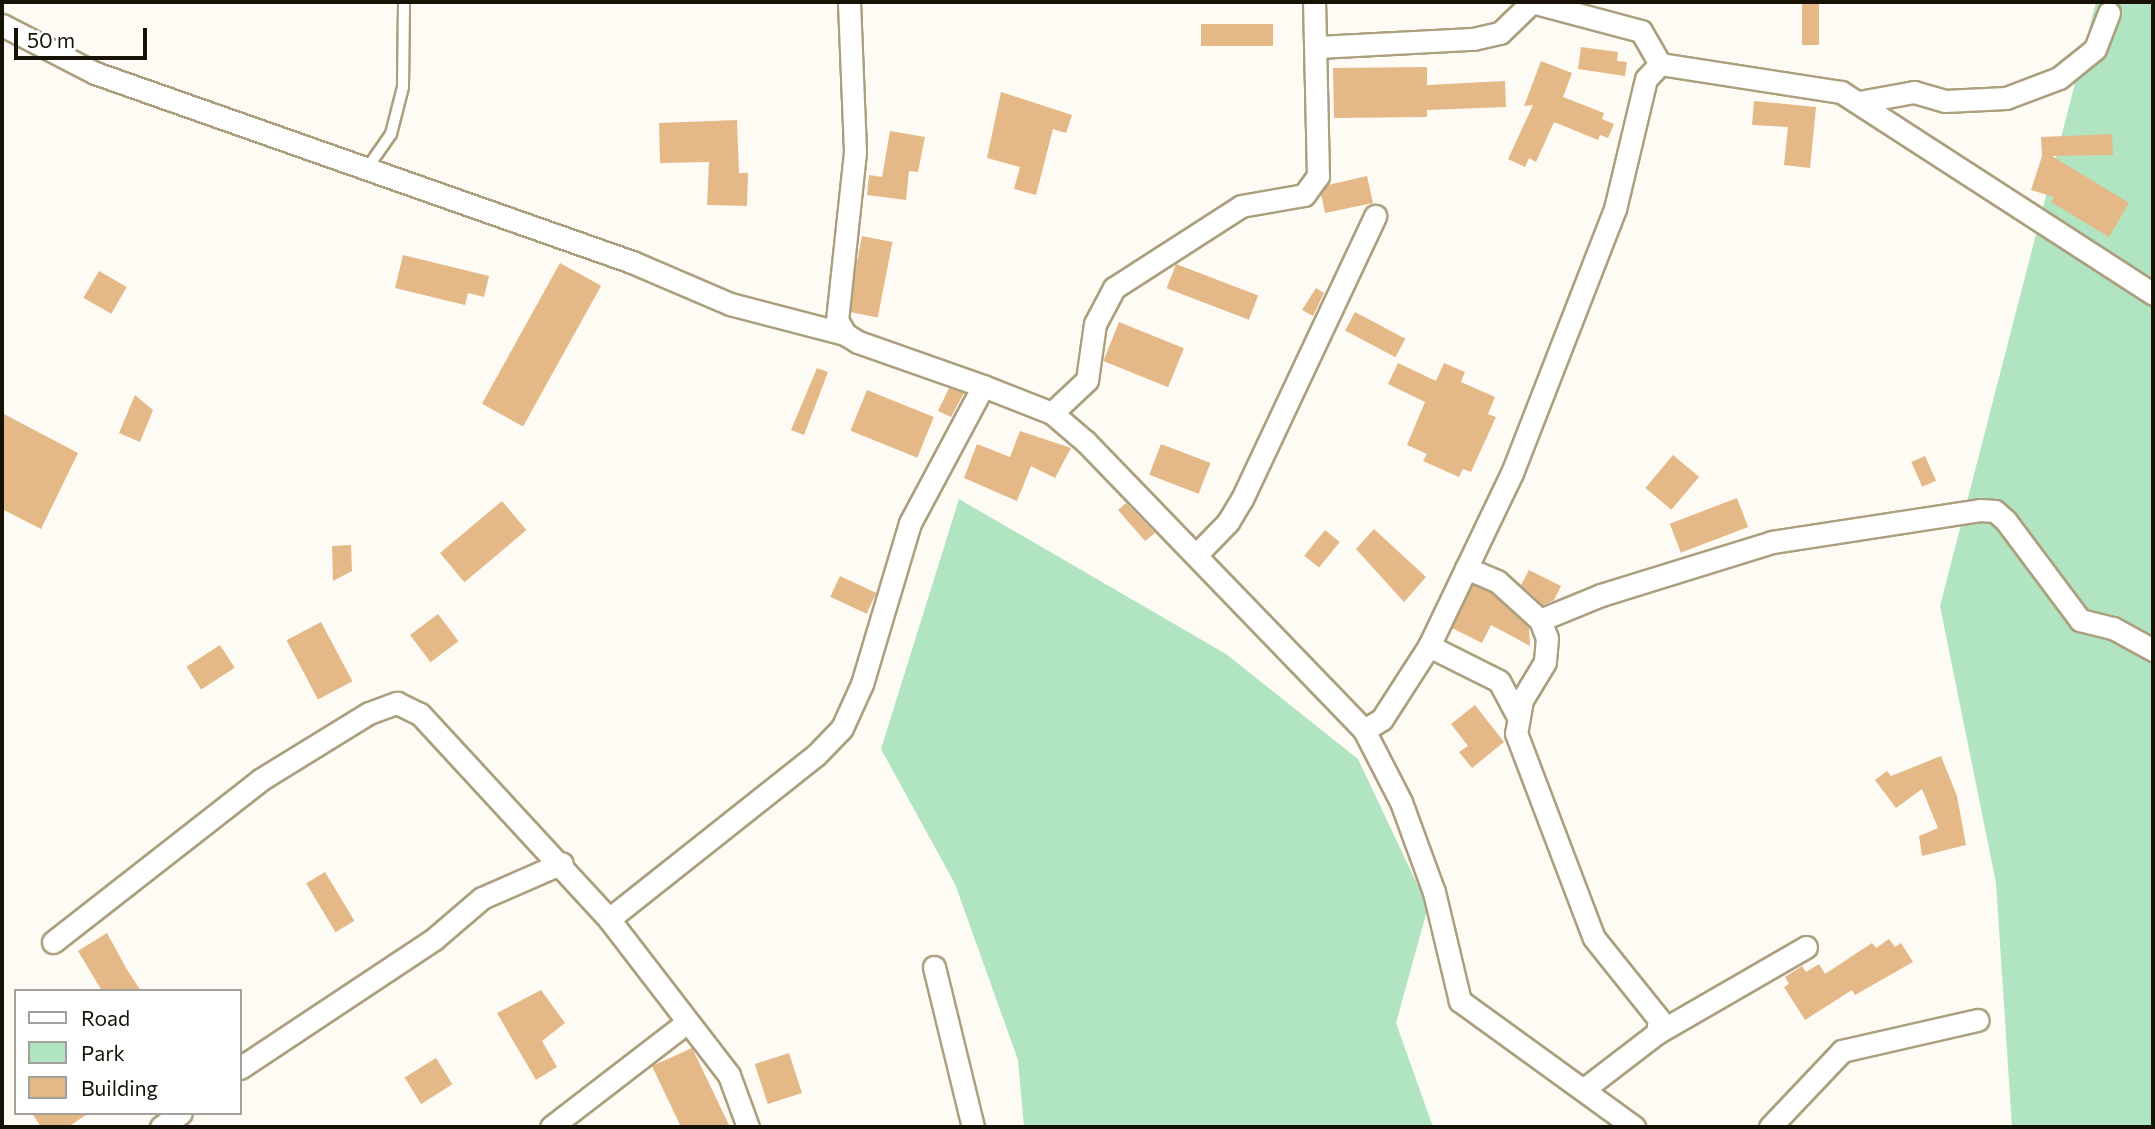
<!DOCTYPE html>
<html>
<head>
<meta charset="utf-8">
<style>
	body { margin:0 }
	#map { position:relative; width:2155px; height:1129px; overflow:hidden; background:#fefbf4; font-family:Commissioner,sans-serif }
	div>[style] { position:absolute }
	.green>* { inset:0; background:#b1e5c2 }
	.building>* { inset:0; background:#e5b887; transform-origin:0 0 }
	.roads { filter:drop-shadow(2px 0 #ac9f7e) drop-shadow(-2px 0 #ac9f7e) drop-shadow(0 2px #ac9f7e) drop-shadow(0 -2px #ac9f7e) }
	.service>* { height:10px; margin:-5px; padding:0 5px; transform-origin:5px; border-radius:5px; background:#fff }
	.minor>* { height:21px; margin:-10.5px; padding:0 10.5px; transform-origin:10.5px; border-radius:10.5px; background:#fff }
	span { translate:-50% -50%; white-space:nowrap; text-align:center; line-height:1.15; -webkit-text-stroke:7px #fff; paint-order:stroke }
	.frame { position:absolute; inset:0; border:4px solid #161205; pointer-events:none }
	.legend { position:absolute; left:14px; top:989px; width:228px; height:126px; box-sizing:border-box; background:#fff; border:2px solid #a2a09b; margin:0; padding:9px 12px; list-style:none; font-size:21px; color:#161205 }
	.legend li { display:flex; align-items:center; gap:14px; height:35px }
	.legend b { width:35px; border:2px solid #a2a09b }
	.scale { position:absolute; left:14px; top:28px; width:133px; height:32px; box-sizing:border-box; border:4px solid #161205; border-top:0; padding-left:9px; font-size:21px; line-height:24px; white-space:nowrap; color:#161205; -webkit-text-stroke:5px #fff; paint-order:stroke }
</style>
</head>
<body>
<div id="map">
	<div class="green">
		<div style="clip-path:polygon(2096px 2px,2153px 2px,2153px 1127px,2012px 1127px,1996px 883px,1940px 606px)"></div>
		<div style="clip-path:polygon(959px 499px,1226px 654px,1358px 759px,1428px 907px,1396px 1023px,1433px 1127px,1024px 1127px,1018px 1060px,955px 884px,881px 749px)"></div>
	</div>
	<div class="building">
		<div style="left:1802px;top:2px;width:17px;height:43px"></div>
		<div style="left:1273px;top:24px;width:22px;height:72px;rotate:90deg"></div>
		<div style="clip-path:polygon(1581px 47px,1618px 52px,1617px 61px,1627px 62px,1625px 76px,1578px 69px)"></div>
		<div style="clip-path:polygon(1541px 61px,1572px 73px,1563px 97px,1604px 113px,1602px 119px,1614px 124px,1608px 138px,1600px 135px,1598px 140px,1554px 122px,1536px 162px,1529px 158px,1525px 167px,1508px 159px,1533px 105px,1524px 106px)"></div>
		<div style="clip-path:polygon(1427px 67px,1427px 85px,1505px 81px,1506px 107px,1427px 110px,1427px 117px,1334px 118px,1333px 68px)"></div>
		<div style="clip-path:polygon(1001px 92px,1072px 115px,1066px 133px,1053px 129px,1036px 195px,1014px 189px,1020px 167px,987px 158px)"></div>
		<div style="clip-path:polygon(1754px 101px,1816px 107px,1810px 168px,1784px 165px,1788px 127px,1752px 125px)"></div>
		<div style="clip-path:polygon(737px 120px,739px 173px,748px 173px,747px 206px,707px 205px,709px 162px,660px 163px,659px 123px)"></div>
		<div style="clip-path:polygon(890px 131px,925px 137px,918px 172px,909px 171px,906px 200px,867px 195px,869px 175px,882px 177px)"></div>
		<div style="clip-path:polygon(2112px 134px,2113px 155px,2052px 156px,2129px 203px,2109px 237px,2051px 202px,2054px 197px,2031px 190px,2042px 156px,2041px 137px)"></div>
		<div style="clip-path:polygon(1367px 176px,1373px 203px,1325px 213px,1321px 194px,1328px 185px)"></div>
		<div style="left:862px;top:236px;width:31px;height:77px;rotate:11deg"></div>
		<div style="clip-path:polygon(403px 255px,489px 276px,484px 297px,468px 293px,465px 305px,395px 288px)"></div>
		<div style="left:560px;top:263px;width:47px;height:161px;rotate:29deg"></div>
		<div style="left:1176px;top:264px;width:88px;height:26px;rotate:21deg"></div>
		<div style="left:99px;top:271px;width:32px;height:31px;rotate:30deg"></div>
		<div style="clip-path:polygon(1316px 288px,1324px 293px,1313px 316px,1302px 310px)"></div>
		<div style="left:1355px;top:312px;width:57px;height:21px;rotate:28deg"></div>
		<div style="left:1119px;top:322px;width:70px;height:42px;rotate:22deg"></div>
		<div style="clip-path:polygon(1398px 363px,1436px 381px,1444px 363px,1465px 372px,1461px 382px,1495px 397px,1488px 414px,1496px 417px,1471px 472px,1463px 469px,1459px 477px,1423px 461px,1427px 454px,1407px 445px,1425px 402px,1388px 384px)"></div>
		<div style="clip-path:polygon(817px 368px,828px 372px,804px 435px,791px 430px)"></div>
		<div style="clip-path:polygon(949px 388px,964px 393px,951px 417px,938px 411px)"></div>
		<div style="left:867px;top:390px;width:72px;height:44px;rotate:22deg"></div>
		<div style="clip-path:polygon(135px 395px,153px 410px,140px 442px,119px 433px)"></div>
		<div style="clip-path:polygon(2px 413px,78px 453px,41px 529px,2px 509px)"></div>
		<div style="clip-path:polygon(1020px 431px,1071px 448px,1055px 478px,1031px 466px,1017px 501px,964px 478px,977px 444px,1010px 457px)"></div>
		<div style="left:1161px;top:444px;width:53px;height:33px;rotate:21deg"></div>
		<div style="left:1673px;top:455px;width:34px;height:43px;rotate:40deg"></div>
		<div style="left:1925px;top:456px;width:27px;height:15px;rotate:66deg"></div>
		<div style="left:1737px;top:498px;width:31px;height:72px;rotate:69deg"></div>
		<div style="left:502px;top:501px;width:38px;height:81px;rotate:50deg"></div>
		<div style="clip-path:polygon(1126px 503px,1155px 533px,1145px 541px,1118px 510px)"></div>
		<div style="clip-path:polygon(1374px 529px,1426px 577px,1404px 602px,1356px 549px)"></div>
		<div style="left:1325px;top:530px;width:19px;height:33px;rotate:39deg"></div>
		<div style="clip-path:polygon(351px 545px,352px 571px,333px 581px,332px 546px)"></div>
		<div style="clip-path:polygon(1529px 570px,1561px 586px,1554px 600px,1543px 605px,1521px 585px)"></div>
		<div style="left:840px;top:576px;width:40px;height:23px;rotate:25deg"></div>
		<div style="clip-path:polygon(1473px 585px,1490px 592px,1529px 628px,1530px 646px,1491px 625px,1482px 643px,1452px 628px)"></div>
		<div style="left:438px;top:614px;width:34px;height:35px;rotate:53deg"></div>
		<div style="left:321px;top:622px;width:67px;height:39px;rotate:62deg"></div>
		<div style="left:220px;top:645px;width:27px;height:40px;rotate:57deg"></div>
		<div style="clip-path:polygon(1475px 705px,1504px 742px,1472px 768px,1459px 752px,1468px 746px,1451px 724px)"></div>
		<div style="clip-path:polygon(1941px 756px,1957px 796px,1966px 845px,1922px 856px,1919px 836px,1938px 828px,1922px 789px,1896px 808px,1875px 780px,1887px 771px,1891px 776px)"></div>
		<div style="left:325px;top:872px;width:57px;height:22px;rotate:59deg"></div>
		<div style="clip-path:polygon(107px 933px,126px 968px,141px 991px,102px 991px,78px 951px)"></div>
		<div style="clip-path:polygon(1889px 939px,1895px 947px,1901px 943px,1913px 962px,1855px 995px,1852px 990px,1805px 1020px,1784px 987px,1789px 984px,1785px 977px,1802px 966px,1806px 972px,1819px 964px,1825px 974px,1872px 943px,1876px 948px)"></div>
		<div style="clip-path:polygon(541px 990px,565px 1023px,542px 1041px,557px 1067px,536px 1080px,497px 1013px)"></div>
		<div style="clip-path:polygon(692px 1048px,694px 1052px,730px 1127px,681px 1127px,652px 1066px)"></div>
		<div style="left:789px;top:1053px;width:42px;height:36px;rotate:72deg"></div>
		<div style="left:436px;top:1058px;width:31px;height:37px;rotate:58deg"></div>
		<div style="clip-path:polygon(32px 1113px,89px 1113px,68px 1127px,41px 1127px)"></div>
	</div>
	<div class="roads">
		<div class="service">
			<div style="left:368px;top:167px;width:40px;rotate:-55.1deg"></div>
			<div style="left:391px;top:134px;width:49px;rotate:-75.7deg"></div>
			<div style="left:403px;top:87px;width:85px;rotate:-89.3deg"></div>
		</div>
		<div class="minor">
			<div style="left:849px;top:2px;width:150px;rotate:87.7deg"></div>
			<div style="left:855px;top:152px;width:169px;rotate:96.1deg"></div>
			<div style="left:837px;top:320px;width:16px;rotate:60deg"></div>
			<div style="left:845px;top:334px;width:15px;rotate:32deg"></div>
			<div style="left:858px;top:342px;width:133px;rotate:19.4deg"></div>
			<div style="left:1532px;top:2px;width:113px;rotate:14.9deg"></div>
			<div style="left:1641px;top:31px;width:38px;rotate:60deg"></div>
			<div style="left:2px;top:25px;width:105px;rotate:27.3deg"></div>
			<div style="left:95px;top:73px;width:569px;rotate:19.39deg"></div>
			<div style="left:632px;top:262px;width:107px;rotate:23.2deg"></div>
			<div style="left:730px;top:304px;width:119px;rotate:14.6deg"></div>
			<div style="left:1318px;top:47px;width:155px;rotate:-3deg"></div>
			<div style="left:1473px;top:39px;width:28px;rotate:-13deg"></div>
			<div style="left:1500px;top:33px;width:45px;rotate:-44.1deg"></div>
			<div style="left:1859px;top:102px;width:56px;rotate:-10.3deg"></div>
			<div style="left:1914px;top:92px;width:32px;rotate:16deg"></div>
			<div style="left:1945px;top:101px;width:61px;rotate:-2.8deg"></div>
			<div style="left:2006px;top:98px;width:57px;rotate:-20.7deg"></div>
			<div style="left:2059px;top:78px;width:46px;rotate:-38.9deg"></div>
			<div style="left:2095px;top:49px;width:39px;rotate:-69deg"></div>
			<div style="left:1052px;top:413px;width:48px;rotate:-43.3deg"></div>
			<div style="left:1087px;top:380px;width:57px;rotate:-81.9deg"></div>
			<div style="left:1095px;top:324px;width:41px;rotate:-62.2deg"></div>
			<div style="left:1114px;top:288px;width:151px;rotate:-32.8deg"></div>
			<div style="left:1241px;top:206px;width:64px;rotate:-9.9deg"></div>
			<div style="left:1304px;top:195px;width:24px;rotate:-54deg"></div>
			<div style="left:1318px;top:176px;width:174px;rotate:-91.3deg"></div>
			<div style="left:1197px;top:554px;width:45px;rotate:-45.9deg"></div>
			<div style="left:1228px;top:522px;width:27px;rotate:-59deg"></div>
			<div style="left:1242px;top:499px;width:313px;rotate:-64.8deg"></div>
			<div style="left:1466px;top:568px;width:34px;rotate:23deg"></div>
			<div style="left:1497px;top:581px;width:58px;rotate:42.2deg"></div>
			<div style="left:1540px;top:620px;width:19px;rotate:69deg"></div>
			<div style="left:1547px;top:638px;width:24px;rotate:95deg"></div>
			<div style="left:1545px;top:662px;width:44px;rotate:121.2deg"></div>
			<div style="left:1522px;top:700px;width:34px;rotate:100deg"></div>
			<div style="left:1516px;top:733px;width:219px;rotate:69.2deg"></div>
			<div style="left:1594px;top:938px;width:104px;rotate:51.3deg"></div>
			<div style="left:1659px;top:1019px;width:14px;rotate:98deg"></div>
			<div style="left:1657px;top:1033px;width:92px;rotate:142.5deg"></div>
			<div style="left:1540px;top:620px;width:66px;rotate:-22.3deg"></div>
			<div style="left:1601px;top:595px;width:179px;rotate:-17.2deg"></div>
			<div style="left:1772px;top:542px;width:210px;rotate:-8.7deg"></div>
			<div style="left:1980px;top:510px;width:15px;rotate:4deg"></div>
			<div style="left:1995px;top:511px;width:15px;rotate:42deg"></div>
			<div style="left:2006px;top:521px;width:124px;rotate:53.2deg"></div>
			<div style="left:2080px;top:620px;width:34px;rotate:14deg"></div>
			<div style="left:2113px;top:628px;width:46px;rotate:28.8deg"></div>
			<div style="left:1429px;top:646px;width:78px;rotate:26.6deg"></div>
			<div style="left:1499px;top:681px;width:40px;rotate:62deg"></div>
			<div style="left:1364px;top:730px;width:21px;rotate:-31deg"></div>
			<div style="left:1382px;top:719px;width:87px;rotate:-57.2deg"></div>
			<div style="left:1429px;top:646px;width:192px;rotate:-64.4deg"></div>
			<div style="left:1512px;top:473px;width:283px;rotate:-68.7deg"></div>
			<div style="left:1615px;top:209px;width:134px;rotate:-76.6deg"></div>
			<div style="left:1646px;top:79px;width:21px;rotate:-47deg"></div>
			<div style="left:1660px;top:64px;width:183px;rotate:8.8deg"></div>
			<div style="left:1841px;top:92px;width:372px;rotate:32.9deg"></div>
			<div style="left:53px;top:942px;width:263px;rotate:-38deg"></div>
			<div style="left:260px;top:780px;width:128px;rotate:-31.6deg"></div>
			<div style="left:369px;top:713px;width:30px;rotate:-20deg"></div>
			<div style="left:397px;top:703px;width:25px;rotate:26deg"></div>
			<div style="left:420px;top:714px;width:279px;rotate:47.3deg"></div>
			<div style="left:934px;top:967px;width:165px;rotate:76.3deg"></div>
			<div style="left:1657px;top:1033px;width:172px;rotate:-30deg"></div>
			<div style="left:240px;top:1068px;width:233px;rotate:-33.6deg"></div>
			<div style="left:434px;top:939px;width:63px;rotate:-40.5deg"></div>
			<div style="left:482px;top:898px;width:87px;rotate:-23.6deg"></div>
			<div style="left:161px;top:1127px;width:24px;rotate:-35deg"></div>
			<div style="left:551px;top:1127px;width:170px;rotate:-37.6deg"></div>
			<div style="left:748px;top:1127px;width:55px;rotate:-110.1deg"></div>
			<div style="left:729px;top:1075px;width:197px;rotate:-127.6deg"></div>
			<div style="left:609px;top:919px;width:264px;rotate:-38.4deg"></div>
			<div style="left:816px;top:755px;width:37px;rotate:-46deg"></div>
			<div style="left:842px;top:728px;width:48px;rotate:-65.6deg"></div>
			<div style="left:862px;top:684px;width:168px;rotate:-73.4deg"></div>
			<div style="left:910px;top:523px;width:155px;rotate:-61.9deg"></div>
			<div style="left:983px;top:386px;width:74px;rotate:21.4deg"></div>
			<div style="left:1052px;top:413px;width:45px;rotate:40.5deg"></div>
			<div style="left:1086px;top:442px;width:400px;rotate:46deg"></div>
			<div style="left:1364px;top:730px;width:81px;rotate:62.8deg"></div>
			<div style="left:1401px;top:802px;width:96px;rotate:69.9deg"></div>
			<div style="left:1434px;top:892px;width:112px;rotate:76.6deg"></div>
			<div style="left:1460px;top:1001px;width:215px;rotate:35.9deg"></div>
			<div style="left:1770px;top:1127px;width:105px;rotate:-46.5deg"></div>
			<div style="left:1842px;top:1051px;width:139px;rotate:-12.9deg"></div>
		</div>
	</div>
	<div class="frame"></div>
	<ul class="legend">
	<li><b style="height:9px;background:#fff"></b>Road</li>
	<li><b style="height:19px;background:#b1e5c2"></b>Park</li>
	<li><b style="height:19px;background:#e5b887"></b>Building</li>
	</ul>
	<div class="scale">50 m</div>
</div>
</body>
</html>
